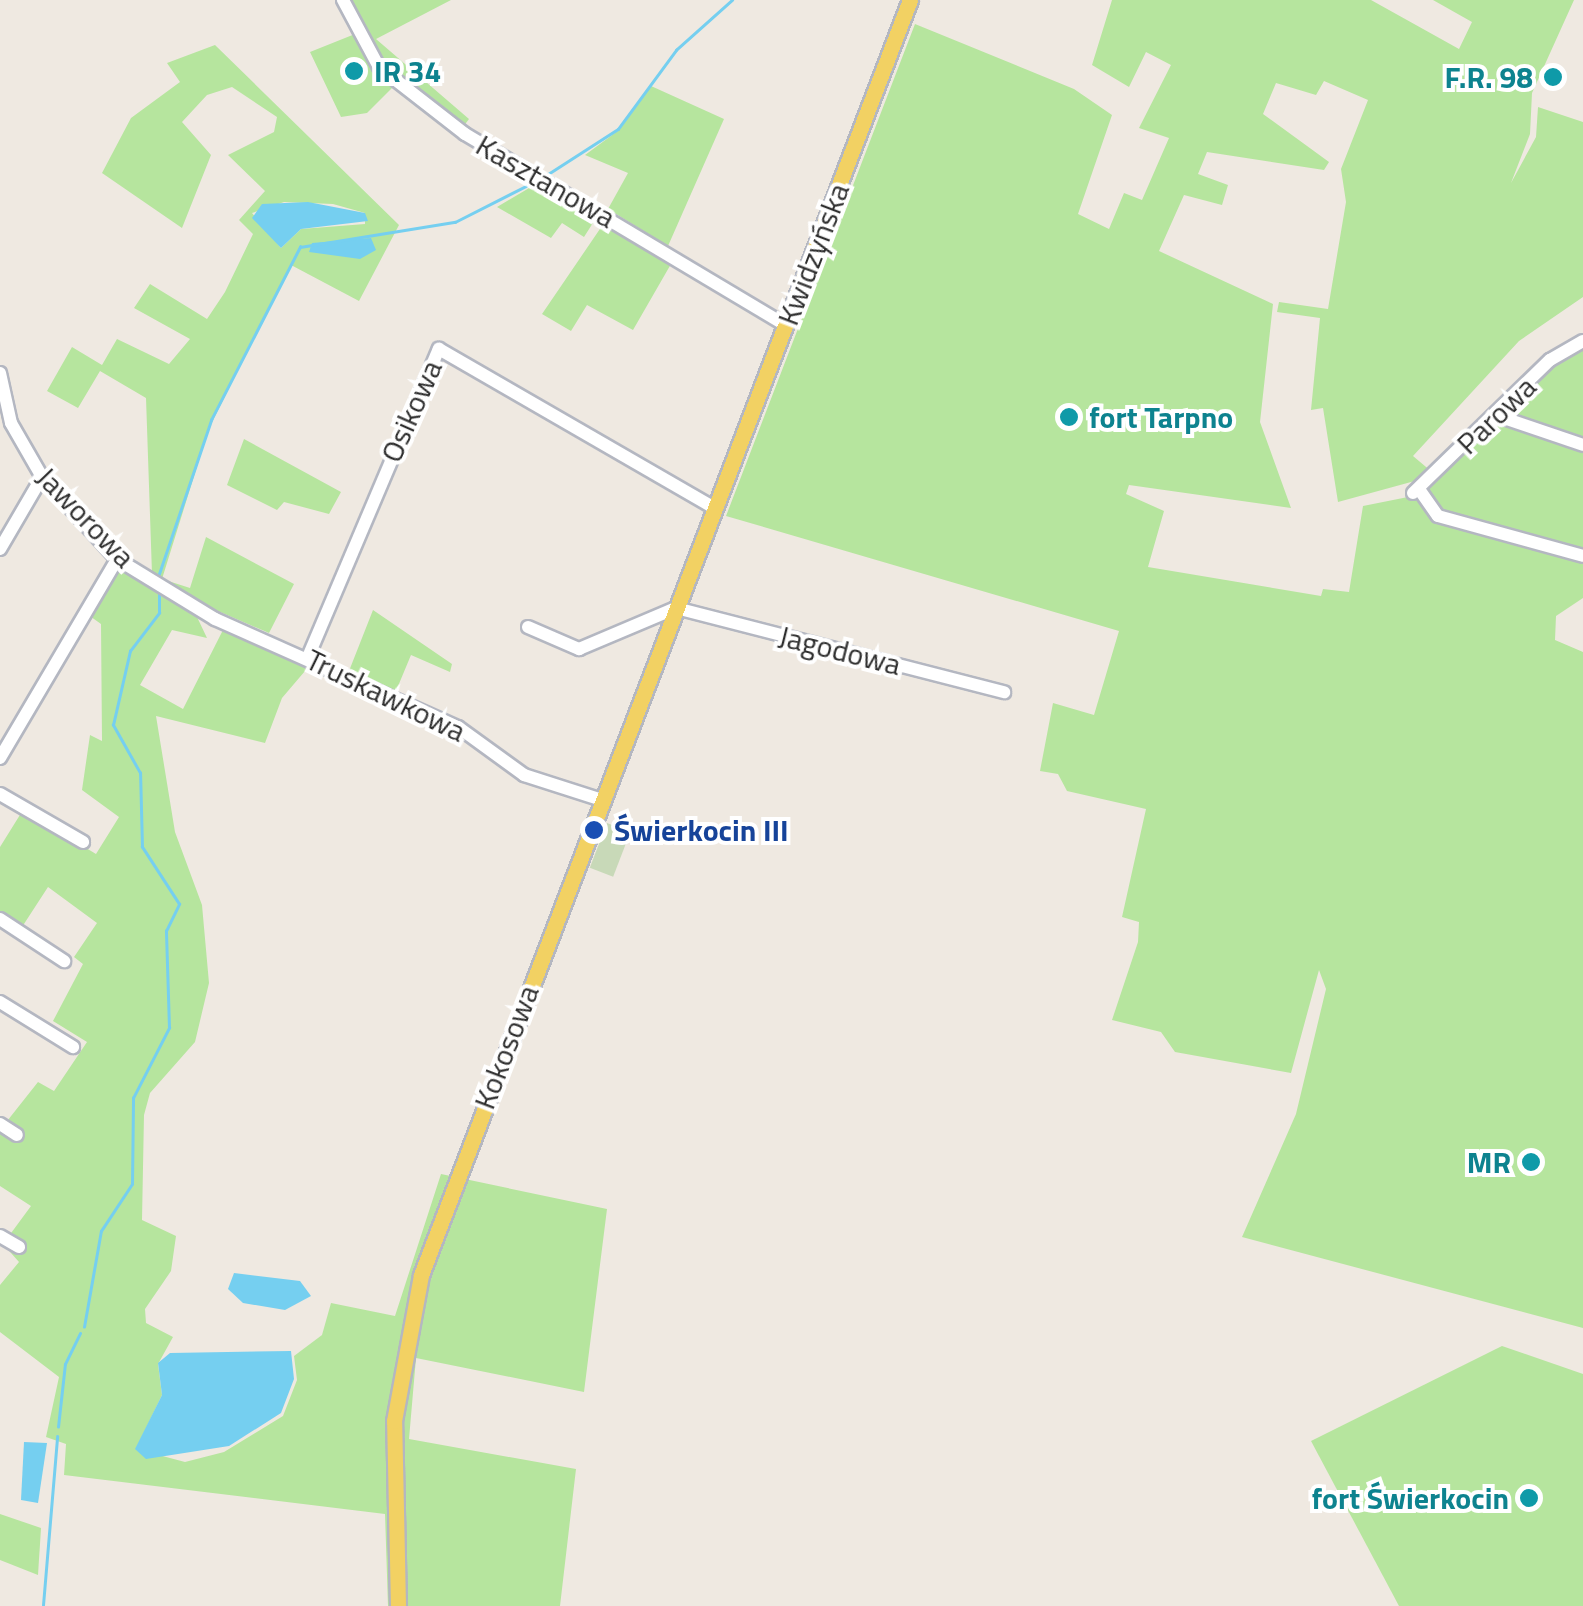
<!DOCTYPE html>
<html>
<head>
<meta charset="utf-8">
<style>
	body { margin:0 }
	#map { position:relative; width:1583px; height:1606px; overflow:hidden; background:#efe9e1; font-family:"Titillium Web",sans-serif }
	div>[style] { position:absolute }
	.green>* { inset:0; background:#b6e59e }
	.cemetery>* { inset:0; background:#c8d9b8; transform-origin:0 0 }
	.water>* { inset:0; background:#75cff0 }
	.stream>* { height:2.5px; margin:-1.25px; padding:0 1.25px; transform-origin:1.25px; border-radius:1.25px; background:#75cff0 }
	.roads { filter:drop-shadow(2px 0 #b4b7c1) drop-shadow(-2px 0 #b4b7c1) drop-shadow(0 2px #b4b7c1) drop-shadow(0 -2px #b4b7c1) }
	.minor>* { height:12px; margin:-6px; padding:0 6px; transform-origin:6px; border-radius:6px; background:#fff }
	.major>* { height:15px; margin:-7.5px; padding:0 7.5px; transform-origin:7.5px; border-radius:7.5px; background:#f2d163 }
	.dots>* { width:28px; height:28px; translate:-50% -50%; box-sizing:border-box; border:5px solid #fff; border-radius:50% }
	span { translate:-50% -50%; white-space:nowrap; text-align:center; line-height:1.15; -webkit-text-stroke:8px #fff; paint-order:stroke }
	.culture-label { font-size:30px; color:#0d838f; font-weight:700 }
	.left { translate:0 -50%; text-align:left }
	.right { translate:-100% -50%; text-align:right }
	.street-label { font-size:30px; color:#2e2e2e }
	.transit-label { font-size:30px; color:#164399; font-weight:700 }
</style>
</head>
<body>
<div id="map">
	<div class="green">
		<div style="clip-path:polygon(348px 0,451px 0,376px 39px,469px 119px,463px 127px,399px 81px,367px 113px,341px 117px,310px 52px,360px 32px)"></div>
		<div style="clip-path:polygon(evenodd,1112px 0,1371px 0,1459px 49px,1472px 22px,1433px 0,1574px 0,1532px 93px,1530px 134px,1511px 183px,1536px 137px,1538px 107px,1583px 122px,1583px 297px,1519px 341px,1413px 456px,1432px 472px,1515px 384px,1583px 335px,1583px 598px,1556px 616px,1555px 640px,1583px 652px,1583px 1328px,1242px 1237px,1296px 1114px,1326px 989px,1319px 970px,1291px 1073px,1175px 1052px,1161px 1032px,1112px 1020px,1138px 942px,1139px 922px,1122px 917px,1146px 809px,1067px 791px,1058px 774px,1040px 771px,1053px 703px,1094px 715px,1119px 631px,726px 516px,915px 24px,1074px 89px,1112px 115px,1078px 214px,1109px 229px,1124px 193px,1142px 200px,1169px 138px,1139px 128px,1171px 65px,1146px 52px,1129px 87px,1092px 65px,1112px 0,1324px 81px,1368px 100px,1341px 169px,1346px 202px,1328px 309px,1279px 302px,1277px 312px,1320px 318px,1311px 410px,1323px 408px,1338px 502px,1422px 479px,1408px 497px,1363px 506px,1349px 592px,1323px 589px,1321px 596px,1148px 567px,1164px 511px,1126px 494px,1129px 485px,1291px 508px,1260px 422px,1273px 304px,1159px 251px,1184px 195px,1222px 205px,1228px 185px,1198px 174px,1207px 152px,1324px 170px,1329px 162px,1263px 114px,1276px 83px,1316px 95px,1324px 81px)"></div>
		<div style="clip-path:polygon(evenodd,215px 45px,399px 225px,359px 301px,291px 265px,209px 428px,162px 579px,190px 588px,206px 537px,294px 584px,269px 633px,188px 598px,207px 638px,172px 630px,140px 685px,183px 709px,224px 628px,311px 664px,282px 698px,265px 743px,156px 716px,175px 832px,202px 905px,209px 983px,195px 1042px,150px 1093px,144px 1115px,142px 1220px,176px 1236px,171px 1271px,145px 1309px,146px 1323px,173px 1337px,158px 1364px,162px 1395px,136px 1449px,185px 1462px,224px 1452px,283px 1416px,297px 1380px,294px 1356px,322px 1335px,331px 1303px,395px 1316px,441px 1174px,607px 1209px,584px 1392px,416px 1358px,409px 1439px,576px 1469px,560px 1606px,388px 1606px,385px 1514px,64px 1475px,66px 1444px,46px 1437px,59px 1377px,0 1332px,0 1285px,19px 1262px,3px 1244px,31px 1206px,0 1186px,0 1130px,38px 1082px,54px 1091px,87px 1042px,53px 1021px,83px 964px,74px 957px,97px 923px,48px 887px,22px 927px,0 912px,0 847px,23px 810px,96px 854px,119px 817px,82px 790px,90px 735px,102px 741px,101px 624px,80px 609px,123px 557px,152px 574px,146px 398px,100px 371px,78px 408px,47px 391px,72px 347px,102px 365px,117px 339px,169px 364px,190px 339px,134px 308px,150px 284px,207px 319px,225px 292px,253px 234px,239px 220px,265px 191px,228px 155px,274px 132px,277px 117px,232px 87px,207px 95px,182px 122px,211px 155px,182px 228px,102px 173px,131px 118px,180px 82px,167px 63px,215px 45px,284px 202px,333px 204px,365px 213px,365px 224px,301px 229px,281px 248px,252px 213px,284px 202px)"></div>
		<div style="clip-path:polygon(651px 86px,724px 119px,668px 246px,608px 209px,628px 173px,585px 155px,619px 130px)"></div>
		<div style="clip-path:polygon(541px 181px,598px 215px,584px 237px,562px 223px,551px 238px,497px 207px)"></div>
		<div style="clip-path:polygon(604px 223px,671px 264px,633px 330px,587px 305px,571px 331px,542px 314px)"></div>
		<div style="clip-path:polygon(244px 439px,341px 492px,329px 514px,284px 502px,277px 510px,227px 485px)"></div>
		<div style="clip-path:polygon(373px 610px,452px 664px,450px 672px,411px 655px,396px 691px,349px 671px)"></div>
		<div style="clip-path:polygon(1502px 1346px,1583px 1374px,1583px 1606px,1399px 1606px,1311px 1441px)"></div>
		<div style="clip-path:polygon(0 1514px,41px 1528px,38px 1575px,0 1560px)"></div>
	</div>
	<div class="cemetery">
		<div style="left:607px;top:823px;width:25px;height:48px;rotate:21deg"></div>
	</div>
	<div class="water">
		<div style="clip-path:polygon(308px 202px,365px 213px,368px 221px,301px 229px,281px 248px,252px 218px,262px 204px)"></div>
		<div style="clip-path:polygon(371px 238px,376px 250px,360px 259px,309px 252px,312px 243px)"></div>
		<div style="clip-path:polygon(234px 1273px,300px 1281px,311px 1296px,285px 1310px,243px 1303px,228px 1289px)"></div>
		<div style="clip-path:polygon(291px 1351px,294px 1379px,281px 1413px,229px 1446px,146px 1459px,135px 1449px,162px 1395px,158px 1363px,170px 1353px)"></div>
		<div style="clip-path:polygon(24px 1442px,47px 1443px,38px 1503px,21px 1500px)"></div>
	</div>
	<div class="stream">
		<div style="left:548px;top:174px;width:83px;rotate:-32.7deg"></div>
		<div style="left:618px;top:129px;width:98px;rotate:-53.7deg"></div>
		<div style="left:676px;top:50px;width:75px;rotate:-41.8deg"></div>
		<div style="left:159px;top:574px;width:163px;rotate:-71.3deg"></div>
		<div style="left:211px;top:420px;width:195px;rotate:-62.8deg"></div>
		<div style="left:300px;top:247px;width:157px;rotate:-9.2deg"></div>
		<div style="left:455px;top:222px;width:89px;rotate:-26.9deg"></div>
		<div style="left:84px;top:1327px;width:97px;rotate:-80deg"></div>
		<div style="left:101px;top:1231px;width:56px;rotate:-56.6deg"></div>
		<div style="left:132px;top:1184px;width:86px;rotate:-89.3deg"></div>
		<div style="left:133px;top:1098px;width:79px;rotate:-62.8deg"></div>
		<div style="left:169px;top:1028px;width:97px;rotate:-91.8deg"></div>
		<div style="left:166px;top:931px;width:30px;rotate:-64deg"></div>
		<div style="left:179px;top:904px;width:68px;rotate:-123deg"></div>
		<div style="left:142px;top:847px;width:74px;rotate:-91.5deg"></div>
		<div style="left:140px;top:773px;width:55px;rotate:-119.4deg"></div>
		<div style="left:113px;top:725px;width:76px;rotate:-77.1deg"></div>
		<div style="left:130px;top:651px;width:48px;rotate:-52.7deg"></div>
		<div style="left:159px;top:613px;width:23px;rotate:-90deg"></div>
		<div style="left:58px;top:1427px;width:63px;rotate:-83.7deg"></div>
		<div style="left:65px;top:1364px;width:34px;rotate:-64deg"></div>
		<div style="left:43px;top:1605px;width:169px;rotate:-85.2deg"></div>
	</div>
	<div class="roads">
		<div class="minor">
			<div style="left:343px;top:0;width:76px;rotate:61.8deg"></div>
			<div style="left:379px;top:67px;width:109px;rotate:37.9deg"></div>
			<div style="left:465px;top:134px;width:373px;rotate:30.8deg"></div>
			<div style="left:0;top:373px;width:51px;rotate:77.6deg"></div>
			<div style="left:11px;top:423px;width:62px;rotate:60.1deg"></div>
			<div style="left:42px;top:477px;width:111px;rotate:47.6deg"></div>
			<div style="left:117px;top:559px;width:115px;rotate:31.5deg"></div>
			<div style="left:215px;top:619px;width:266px;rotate:24deg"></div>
			<div style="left:458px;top:727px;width:82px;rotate:36deg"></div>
			<div style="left:524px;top:775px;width:82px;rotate:17.8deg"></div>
			<div style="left:1498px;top:416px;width:90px;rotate:18.8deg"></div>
			<div style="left:1421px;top:492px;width:29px;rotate:55deg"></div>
			<div style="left:1438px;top:516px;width:150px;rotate:15.4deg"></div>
			<div style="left:1413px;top:493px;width:191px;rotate:-44.2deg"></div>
			<div style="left:1550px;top:360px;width:38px;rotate:-30deg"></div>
			<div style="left:0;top:549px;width:83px;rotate:-59.7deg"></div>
			<div style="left:528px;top:627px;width:56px;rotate:23.3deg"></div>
			<div style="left:579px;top:649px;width:105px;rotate:-22.9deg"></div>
			<div style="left:676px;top:608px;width:339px;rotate:14.4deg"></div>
			<div style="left:308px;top:657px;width:335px;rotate:-67deg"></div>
			<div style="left:439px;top:349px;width:318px;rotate:30deg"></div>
			<div style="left:0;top:758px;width:231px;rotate:-59.5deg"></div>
			<div style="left:0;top:794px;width:96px;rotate:30deg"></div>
			<div style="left:0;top:919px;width:77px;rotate:33.3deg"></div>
			<div style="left:0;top:1002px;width:86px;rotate:31.7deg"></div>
			<div style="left:0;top:1124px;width:20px;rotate:33deg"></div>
			<div style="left:0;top:1236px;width:22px;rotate:30deg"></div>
		</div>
		<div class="major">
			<div style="left:398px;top:1606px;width:185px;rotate:-91.2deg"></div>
			<div style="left:394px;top:1421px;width:148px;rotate:-79.5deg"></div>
			<div style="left:421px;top:1275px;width:1366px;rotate:-69.02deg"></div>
		</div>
	</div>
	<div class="dots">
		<div style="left:354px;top:71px;background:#0f9aa8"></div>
		<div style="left:1553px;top:77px;background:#0f9aa8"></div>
		<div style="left:1069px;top:417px;background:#0f9aa8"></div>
		<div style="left:594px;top:830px;background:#1a4fb4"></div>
		<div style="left:1531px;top:1162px;background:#0f9aa8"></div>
		<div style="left:1529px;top:1498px;background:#0f9aa8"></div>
	</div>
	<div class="culture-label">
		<span class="left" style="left:374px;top:71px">IR 34</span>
		<span class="right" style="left:1533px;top:77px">F.R. 98</span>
		<span class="left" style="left:1089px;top:417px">fort Tarpno</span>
		<span class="right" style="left:1511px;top:1162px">MR</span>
		<span class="right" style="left:1509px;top:1498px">fort Świerkocin</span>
	</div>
	<div class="street-label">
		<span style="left:546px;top:181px;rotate:30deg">Kasztanowa</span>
		<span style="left:813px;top:254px;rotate:-69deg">Kwidzyńska</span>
		<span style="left:411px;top:411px;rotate:-66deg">Osikowa</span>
		<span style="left:1496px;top:415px;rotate:-44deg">Parowa</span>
		<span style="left:86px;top:517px;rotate:46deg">Jaworowa</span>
		<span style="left:840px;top:650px;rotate:14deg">Jagodowa</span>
		<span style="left:386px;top:695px;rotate:26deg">Truskawkowa</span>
		<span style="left:506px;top:1047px;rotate:-69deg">Kokosowa</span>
	</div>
	<div class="transit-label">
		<span class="left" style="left:614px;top:830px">Świerkocin III</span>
	</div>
</div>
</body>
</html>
